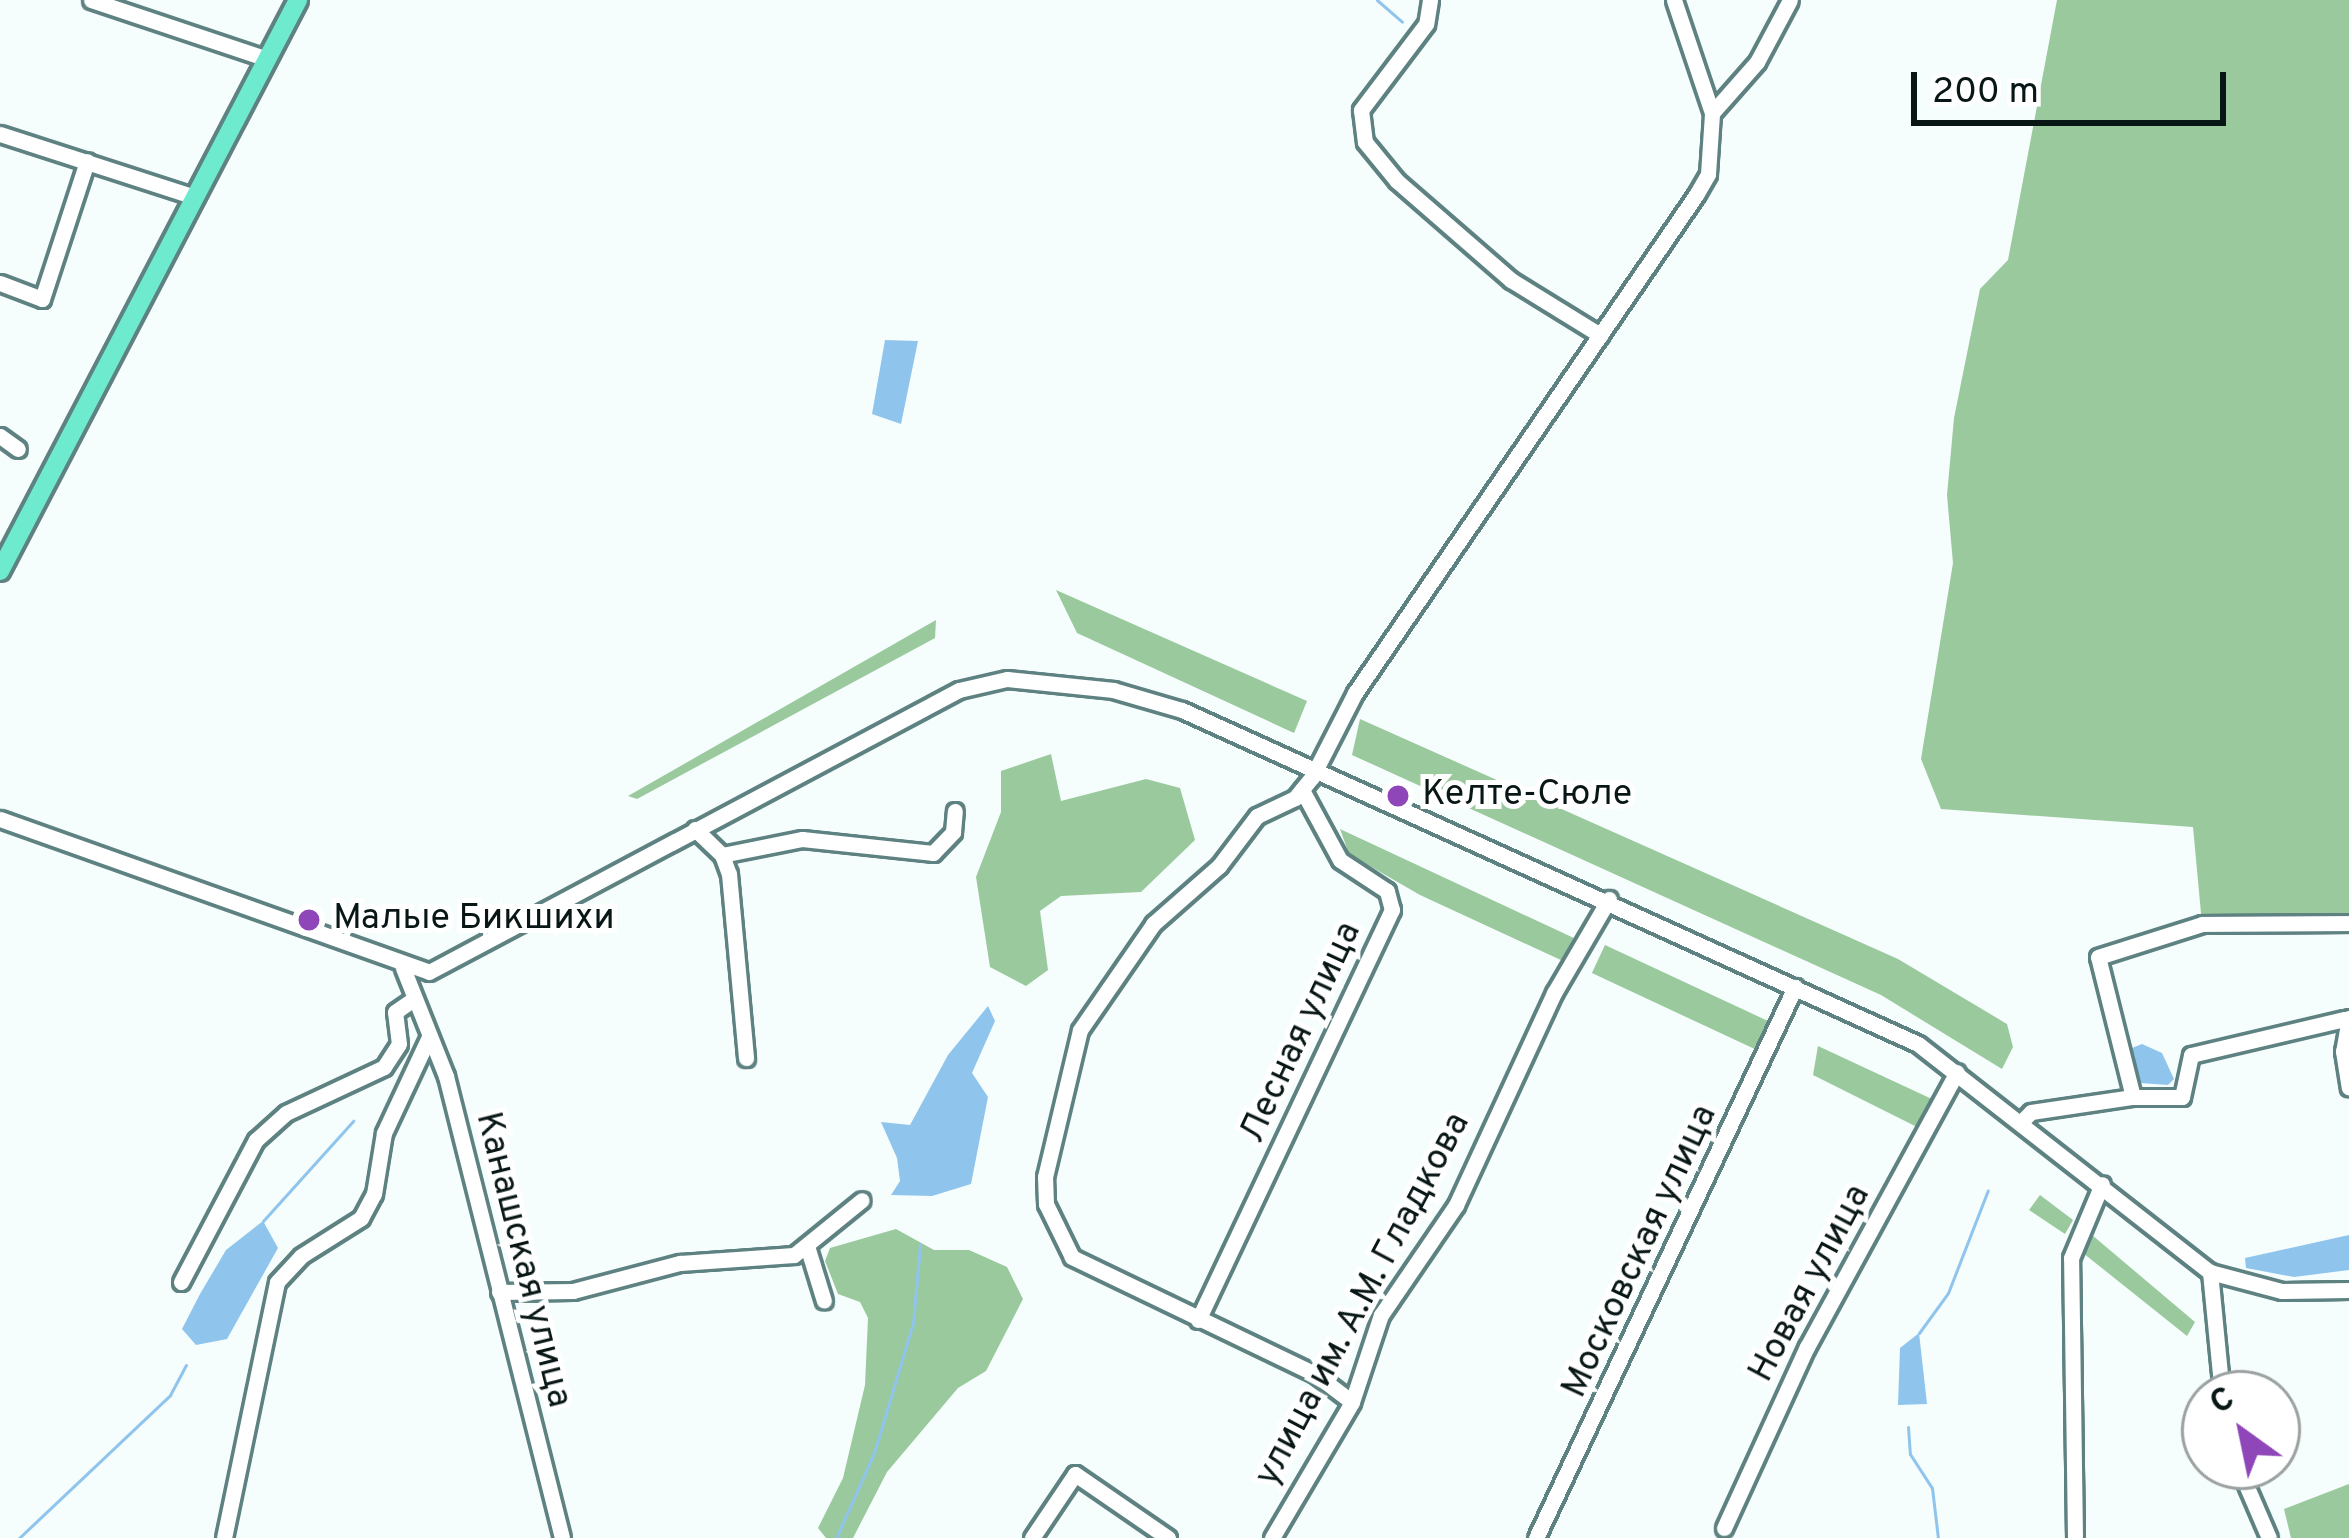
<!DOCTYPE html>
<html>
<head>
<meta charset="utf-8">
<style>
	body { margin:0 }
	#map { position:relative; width:2349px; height:1538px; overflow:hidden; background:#f6fdfd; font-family:Overpass,sans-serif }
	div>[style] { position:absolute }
	.forest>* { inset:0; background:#99c99d; transform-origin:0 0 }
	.water>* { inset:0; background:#8fc5ed }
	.stream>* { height:3px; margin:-1.5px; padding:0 1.5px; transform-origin:1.5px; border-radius:1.5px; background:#8fc5ed }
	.roads { filter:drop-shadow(3px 0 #5e8281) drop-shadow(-3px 0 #5e8281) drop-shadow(0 3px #5e8281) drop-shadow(0 -3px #5e8281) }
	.minor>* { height:15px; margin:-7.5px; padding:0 7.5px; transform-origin:7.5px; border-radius:7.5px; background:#fff }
	.major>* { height:18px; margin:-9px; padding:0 9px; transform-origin:9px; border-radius:9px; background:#6eeace }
	.dots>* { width:33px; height:33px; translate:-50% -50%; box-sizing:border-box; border:6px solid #fff; border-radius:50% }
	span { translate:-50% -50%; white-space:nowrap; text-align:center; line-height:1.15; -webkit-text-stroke:10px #fff; paint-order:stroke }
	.poi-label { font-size:36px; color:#081616 }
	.left { translate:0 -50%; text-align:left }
	.street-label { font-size:36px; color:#081616 }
	.north { position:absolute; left:2181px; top:1370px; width:120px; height:120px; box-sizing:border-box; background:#fff; border:3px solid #9ca2a2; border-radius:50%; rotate:327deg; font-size:33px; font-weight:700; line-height:48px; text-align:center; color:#081616 }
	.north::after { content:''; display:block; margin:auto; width:42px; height:54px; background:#8f46b8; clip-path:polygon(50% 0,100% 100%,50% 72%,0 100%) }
	.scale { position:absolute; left:1911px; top:72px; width:315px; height:54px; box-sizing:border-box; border:6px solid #081616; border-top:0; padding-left:15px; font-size:36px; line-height:42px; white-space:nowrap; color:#081616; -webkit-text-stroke:9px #fff; paint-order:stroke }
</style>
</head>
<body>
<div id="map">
	<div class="forest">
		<div style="clip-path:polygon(2057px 0,2349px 0,2349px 923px,2202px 924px,2193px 827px,1941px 809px,1921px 759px,1953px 563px,1947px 495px,1954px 418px,1980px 289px,2008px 260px)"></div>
		<div style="clip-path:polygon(1056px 590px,1307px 701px,1294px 733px,1077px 633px)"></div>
		<div style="clip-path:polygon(936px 620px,935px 638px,637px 799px,628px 796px)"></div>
		<div style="clip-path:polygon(1360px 719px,1898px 959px,2007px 1024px,2013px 1047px,2002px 1069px,1881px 995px,1352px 755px)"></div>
		<div style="clip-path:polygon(1051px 754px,1061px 801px,1146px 779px,1180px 788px,1195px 840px,1141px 892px,1061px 896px,1040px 911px,1048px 970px,1026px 986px,990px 967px,976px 877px,1001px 812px,1001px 771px)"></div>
		<div style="clip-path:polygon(1340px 829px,1576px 939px,1563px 961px,1420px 895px,1349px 854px)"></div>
		<div style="left:1605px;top:945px;width:182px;height:31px;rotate:25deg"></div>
		<div style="clip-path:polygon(1818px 1046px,1934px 1100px,1921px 1129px,1813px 1075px)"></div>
		<div style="clip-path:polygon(2040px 1195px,2073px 1220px,2065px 1234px,2029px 1210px)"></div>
		<div style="clip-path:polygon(896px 1229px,934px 1250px,969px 1250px,1007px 1267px,1023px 1299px,986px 1371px,958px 1388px,887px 1472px,853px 1538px,826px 1538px,818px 1528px,843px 1478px,865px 1385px,868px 1318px,860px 1302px,838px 1294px,825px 1261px,830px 1248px)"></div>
		<div style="clip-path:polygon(2092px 1235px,2195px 1322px,2187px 1336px,2083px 1253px)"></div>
		<div style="clip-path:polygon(2349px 1484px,2349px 1538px,2291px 1538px,2284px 1509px)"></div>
	</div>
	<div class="water">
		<div style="clip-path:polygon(885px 340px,918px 341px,901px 424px,872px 414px)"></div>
		<div style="clip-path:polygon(988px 1006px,995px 1021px,972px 1073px,988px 1097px,971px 1184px,932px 1196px,891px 1195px,900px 1181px,897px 1158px,881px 1122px,910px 1125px,948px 1055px)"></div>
		<div style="clip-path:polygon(2142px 1044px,2162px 1053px,2174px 1079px,2168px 1085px,2140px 1083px,2132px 1048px)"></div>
		<div style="clip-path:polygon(263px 1221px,278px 1248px,227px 1339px,196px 1345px,182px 1329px,200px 1294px,226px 1250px)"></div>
		<div style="clip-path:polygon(2349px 1235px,2349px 1270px,2294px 1277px,2246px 1268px,2245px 1258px)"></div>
		<div style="clip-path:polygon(1919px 1333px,1927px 1404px,1898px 1405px,1900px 1348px)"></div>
	</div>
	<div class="stream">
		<div style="left:1377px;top:0;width:33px;rotate:41deg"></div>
		<div style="left:263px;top:1221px;width:135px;rotate:-48deg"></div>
		<div style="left:1919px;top:1333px;width:49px;rotate:-54.1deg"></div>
		<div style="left:1948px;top:1293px;width:110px;rotate:-68.8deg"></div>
		<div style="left:1908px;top:1427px;width:27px;rotate:86deg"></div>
		<div style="left:1910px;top:1454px;width:40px;rotate:57.1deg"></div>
		<div style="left:1932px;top:1488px;width:50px;rotate:83.2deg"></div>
		<div style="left:19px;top:1538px;width:208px;rotate:-43.4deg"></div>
		<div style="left:170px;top:1395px;width:34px;rotate:-62deg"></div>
		<div style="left:836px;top:1538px;width:93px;rotate:-65.9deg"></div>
		<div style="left:874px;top:1453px;width:136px;rotate:-73.3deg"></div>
		<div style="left:913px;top:1323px;width:79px;rotate:-84.9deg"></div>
	</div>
	<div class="roads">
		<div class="minor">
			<div style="left:91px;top:0;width:186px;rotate:18.5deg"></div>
			<div style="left:1430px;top:0;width:24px;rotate:99deg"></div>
			<div style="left:1426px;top:24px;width:108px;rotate:127.1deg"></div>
			<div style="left:1361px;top:110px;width:32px;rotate:83deg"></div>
			<div style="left:1365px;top:142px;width:50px;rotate:50.6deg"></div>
			<div style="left:1397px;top:181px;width:151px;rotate:41deg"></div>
			<div style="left:1511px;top:280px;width:105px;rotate:31.7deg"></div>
			<div style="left:1674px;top:0;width:119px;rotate:71.4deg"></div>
			<div style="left:1712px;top:113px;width:68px;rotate:-48.6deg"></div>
			<div style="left:1757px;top:62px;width:70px;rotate:-62deg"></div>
			<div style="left:0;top:134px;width:205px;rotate:17.9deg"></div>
			<div style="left:0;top:283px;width:45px;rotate:20.9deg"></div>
			<div style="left:42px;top:299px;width:145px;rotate:-71.9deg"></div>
			<div style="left:0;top:436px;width:22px;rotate:36deg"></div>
			<div style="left:0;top:819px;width:455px;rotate:19.6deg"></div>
			<div style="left:429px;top:972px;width:600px;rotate:-28.02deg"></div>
			<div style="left:959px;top:690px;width:49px;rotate:-12.9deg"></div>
			<div style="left:1007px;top:679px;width:107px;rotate:5.9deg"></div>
			<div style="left:1113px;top:690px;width:72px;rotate:16.2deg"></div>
			<div style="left:1182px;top:710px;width:808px;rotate:24.41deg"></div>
			<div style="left:1918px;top:1044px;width:370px;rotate:38deg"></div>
			<div style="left:2210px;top:1272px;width:74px;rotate:14.8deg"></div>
			<div style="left:2282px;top:1291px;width:67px;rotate:-0.9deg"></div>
			<div style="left:695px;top:829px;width:37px;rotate:44deg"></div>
			<div style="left:722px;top:855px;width:20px;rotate:70deg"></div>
			<div style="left:729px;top:874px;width:185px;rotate:84.7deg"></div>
			<div style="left:722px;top:855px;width:82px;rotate:-11.3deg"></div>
			<div style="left:802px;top:839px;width:132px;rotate:6.1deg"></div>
			<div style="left:933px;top:853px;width:29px;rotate:-46deg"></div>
			<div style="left:953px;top:832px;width:21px;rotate:-85deg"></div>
			<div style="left:403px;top:968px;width:116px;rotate:68.3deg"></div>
			<div style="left:446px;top:1076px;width:476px;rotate:75.9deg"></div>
			<div style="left:2349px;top:1018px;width:34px;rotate:100deg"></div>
			<div style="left:2343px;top:1051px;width:37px;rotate:81deg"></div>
			<div style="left:2133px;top:1097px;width:49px"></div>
			<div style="left:2182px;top:1097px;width:43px;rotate:-77.9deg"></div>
			<div style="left:2191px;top:1055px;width:158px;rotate:-13.2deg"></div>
			<div style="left:2023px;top:1120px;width:11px;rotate:-45deg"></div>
			<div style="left:2031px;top:1112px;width:103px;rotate:-8.4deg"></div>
			<div style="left:2133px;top:1097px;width:144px;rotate:-104deg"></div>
			<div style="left:2098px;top:957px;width:109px;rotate:-17.6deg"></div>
			<div style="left:2202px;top:924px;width:147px;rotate:-0.4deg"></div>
			<div style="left:808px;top:1249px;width:54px;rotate:72.9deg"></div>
			<div style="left:2210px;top:1272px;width:123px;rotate:84.4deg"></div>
			<div style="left:181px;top:1282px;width:161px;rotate:-62.2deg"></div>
			<div style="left:256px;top:1140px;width:40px;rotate:-42deg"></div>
			<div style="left:286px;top:1113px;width:108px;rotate:-25.1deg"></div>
			<div style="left:384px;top:1067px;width:27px;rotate:-57deg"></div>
			<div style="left:399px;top:1044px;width:32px;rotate:-97deg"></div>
			<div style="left:395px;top:1012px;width:19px;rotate:-35deg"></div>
			<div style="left:499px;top:1292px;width:74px;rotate:-0.8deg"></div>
			<div style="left:573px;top:1291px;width:111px;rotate:-14.7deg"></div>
			<div style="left:680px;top:1263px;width:114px;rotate:-4deg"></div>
			<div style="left:794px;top:1255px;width:87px;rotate:-39deg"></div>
			<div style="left:1198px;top:1320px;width:454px;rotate:-64.7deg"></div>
			<div style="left:1392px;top:910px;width:20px;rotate:-105deg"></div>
			<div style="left:1387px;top:891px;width:56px;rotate:-146.6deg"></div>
			<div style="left:1340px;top:860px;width:80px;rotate:-118.5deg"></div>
			<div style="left:1352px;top:1402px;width:46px;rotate:-142.9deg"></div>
			<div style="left:1315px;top:1374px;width:270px;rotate:-154.3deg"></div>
			<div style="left:1072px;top:1257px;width:59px;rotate:-116.1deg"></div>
			<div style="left:1046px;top:1204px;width:27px;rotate:-92deg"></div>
			<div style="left:1045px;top:1177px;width:151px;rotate:-76.6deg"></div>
			<div style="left:1080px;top:1030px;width:129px;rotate:-55.4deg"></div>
			<div style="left:1153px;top:924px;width:88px;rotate:-41.3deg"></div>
			<div style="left:1219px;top:866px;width:63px;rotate:-52.8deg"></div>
			<div style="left:1257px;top:816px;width:42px;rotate:-25.3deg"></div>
			<div style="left:1295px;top:798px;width:27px;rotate:-51deg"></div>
			<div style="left:1312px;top:777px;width:94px;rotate:-62.9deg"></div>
			<div style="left:1355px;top:693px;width:604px;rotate:-55.6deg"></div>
			<div style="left:1696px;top:195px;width:24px;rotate:-60deg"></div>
			<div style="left:1708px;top:174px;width:61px;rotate:-86.2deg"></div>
			<div style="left:2238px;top:1466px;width:78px;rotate:66.7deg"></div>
			<div style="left:1724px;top:1528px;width:199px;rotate:-65.4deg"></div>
			<div style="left:1807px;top:1347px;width:313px;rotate:-61.4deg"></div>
			<div style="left:224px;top:1538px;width:261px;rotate:-78.3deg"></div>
			<div style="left:277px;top:1282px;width:35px;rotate:-47deg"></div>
			<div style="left:301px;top:1256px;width:71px;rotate:-32.3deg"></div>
			<div style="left:361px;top:1218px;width:27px;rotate:-62deg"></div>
			<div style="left:374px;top:1194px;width:62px;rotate:-80.7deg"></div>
			<div style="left:384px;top:1133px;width:106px;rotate:-64.9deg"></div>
			<div style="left:1032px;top:1538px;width:77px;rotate:-56.1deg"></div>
			<div style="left:1075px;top:1474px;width:113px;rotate:34.5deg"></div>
			<div style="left:1272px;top:1538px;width:158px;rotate:-59.5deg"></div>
			<div style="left:1352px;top:1402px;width:92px;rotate:-71.6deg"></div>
			<div style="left:1381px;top:1315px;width:133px;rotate:-55.7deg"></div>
			<div style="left:1456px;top:1205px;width:234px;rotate:-65.2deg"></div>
			<div style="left:1554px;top:993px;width:109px;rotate:-59.7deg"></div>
			<div style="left:1536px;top:1538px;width:609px;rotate:-64.82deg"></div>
			<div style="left:2075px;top:1538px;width:280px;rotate:-90.8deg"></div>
			<div style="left:2071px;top:1258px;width:80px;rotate:-67.3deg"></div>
		</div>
		<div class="major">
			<div style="left:0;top:571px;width:644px;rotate:-62.44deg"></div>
		</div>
	</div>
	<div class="dots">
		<div style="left:1398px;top:796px;background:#8f46b8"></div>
		<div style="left:309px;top:920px;background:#8f46b8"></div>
	</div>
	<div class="poi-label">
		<span class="left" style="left:1422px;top:796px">Келте-Сюле</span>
		<span class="left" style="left:333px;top:920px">Малые Бикшихи</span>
	</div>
	<div class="street-label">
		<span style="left:1302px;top:1033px;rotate:-65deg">Лесная улица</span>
		<span style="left:1641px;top:1252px;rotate:-65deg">Московская улица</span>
		<span style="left:522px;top:1260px;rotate:76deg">Канашская улица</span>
		<span style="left:1811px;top:1284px;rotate:-62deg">Новая улица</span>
		<span style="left:1364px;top:1300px;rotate:-62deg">улица им. А.М. Гладкова</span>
	</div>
	<div class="north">С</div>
	<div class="scale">200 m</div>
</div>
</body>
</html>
